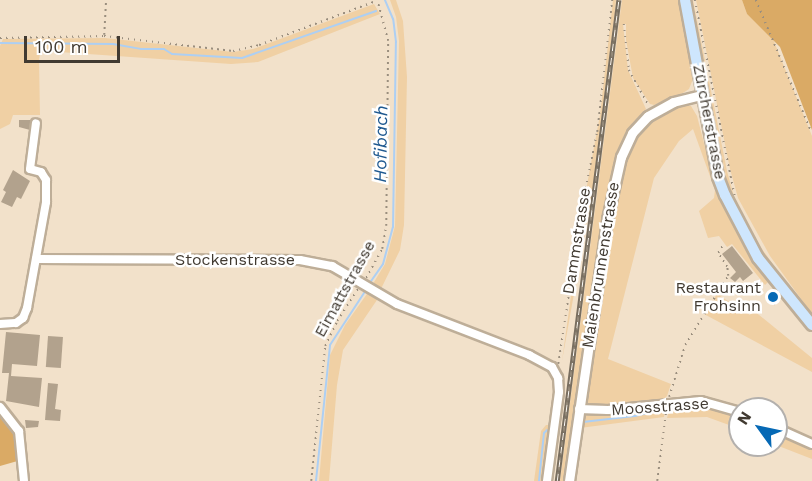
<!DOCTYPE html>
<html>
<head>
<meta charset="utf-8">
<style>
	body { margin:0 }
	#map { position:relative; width:812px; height:481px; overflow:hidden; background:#f2e1ca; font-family:"Work Sans",sans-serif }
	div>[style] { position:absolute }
	.green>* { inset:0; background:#f0d0a4 }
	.forest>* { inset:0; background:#daaa65 }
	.stream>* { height:2px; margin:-1px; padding:0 1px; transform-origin:1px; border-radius:1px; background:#adcff3 }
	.building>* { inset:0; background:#b2a28d; transform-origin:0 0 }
	.path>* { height:1.5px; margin-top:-0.75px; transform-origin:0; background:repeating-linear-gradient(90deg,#9a8e7e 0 1.5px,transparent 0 6px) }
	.roads { filter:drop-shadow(2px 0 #beae98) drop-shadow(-2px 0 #beae98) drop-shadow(0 2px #beae98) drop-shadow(0 -2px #beae98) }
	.minor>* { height:8px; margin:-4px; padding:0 4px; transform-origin:4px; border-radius:4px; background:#fff }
	.tertiary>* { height:9px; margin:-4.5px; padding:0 4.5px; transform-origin:4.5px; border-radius:4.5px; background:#fff }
	.secondary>* { height:10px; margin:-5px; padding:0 5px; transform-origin:5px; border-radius:5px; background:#cee6fd }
	.rail>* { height:4.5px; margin-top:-2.25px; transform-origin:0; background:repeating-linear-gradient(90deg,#fff 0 7px,#786e60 0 14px); box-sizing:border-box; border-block:2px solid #786e60 }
	.dots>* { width:16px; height:16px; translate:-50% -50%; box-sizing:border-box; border:3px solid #fff; border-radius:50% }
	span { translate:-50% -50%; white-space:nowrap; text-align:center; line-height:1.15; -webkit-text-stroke:5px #fff; paint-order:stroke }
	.street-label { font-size:16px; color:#413a31 }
	.poi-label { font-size:16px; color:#413a31 }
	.right { translate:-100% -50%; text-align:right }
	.water-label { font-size:18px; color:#1f5990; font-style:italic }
	.north { position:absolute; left:728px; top:397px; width:60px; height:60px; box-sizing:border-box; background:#fff; border:2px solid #b3b0ad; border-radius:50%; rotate:303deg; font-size:16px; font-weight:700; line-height:24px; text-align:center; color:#413a31 }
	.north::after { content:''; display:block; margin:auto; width:21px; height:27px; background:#0669b5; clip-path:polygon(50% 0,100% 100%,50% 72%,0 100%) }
	.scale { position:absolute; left:24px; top:36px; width:96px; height:27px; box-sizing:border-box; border:3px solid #413a31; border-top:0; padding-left:8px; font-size:18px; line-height:21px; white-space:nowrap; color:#413a31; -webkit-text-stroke:4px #fff; paint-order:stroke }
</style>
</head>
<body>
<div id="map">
	<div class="green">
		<div style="clip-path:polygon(390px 0,396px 0,403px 21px,407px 77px,404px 225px,400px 250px,379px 293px,371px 287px,385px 264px,395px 226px,399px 41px,396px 17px)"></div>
		<div style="clip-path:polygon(613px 0,616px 0,615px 13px,593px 187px,562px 361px,584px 201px,600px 115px)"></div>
		<div style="clip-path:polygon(622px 0,681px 0,693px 79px,689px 89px,683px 93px,654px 105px,650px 104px,633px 78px,626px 40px,626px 24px,623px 24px,628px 70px,646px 109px,624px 137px,606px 197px,564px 481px,560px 481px)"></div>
		<div style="clip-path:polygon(689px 0,693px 0,727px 171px,735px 200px,754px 238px,806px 310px,771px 270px,745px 229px,726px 185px)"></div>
		<div style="clip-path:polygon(696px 0,742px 0,747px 14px,773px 39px,812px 136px,812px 314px,770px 256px,738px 198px,730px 169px)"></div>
		<div style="clip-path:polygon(374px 4px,380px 14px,258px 62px,231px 64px,45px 51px,40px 54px,39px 60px,40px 115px,13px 115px,10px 124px,0 129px,0 46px,3px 39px,105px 38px,233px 52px,253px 49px)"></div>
		<div style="clip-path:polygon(683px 104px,691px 106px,697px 116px,712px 174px,729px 217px,770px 280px,765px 285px,732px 244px,727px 247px,719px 236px,708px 238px,699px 211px,714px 198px,715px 190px,693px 129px,679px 141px,654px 178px,608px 359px,671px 384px,667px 396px,662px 401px,609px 408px,585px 406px,583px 402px,610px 219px,621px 168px,634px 137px,649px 120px)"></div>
		<div style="clip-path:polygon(369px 291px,379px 297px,343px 350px,337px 385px,329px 481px,319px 481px,330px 355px,345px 325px)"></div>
		<div style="clip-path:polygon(717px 294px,750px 315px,753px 310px,812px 358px,812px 372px,704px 314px)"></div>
		<div style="clip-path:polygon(695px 403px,740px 415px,740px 429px,707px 417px,667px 418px,670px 407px)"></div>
		<div style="clip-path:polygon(665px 408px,664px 417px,580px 428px,584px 415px,588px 412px)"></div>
		<div style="clip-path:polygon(546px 425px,553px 425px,545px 481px,534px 481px,541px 431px)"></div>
		<div style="clip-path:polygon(776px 431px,812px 447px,812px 459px,776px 445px)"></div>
	</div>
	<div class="forest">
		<div style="clip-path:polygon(742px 0,812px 0,812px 130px,780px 47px,747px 14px)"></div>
		<div style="clip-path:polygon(0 412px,18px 438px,21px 460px,0 466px)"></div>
	</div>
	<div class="stream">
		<div style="left:0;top:43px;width:113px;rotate:0.5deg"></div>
		<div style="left:113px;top:44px;width:28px;rotate:10deg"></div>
		<div style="left:141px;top:49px;width:23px"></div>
		<div style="left:164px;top:49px;width:9px;rotate:32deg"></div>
		<div style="left:172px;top:54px;width:70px;rotate:3.3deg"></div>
		<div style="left:242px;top:58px;width:142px;rotate:-19.3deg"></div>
		<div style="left:369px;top:284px;width:24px;rotate:-55deg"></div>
		<div style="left:383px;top:264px;width:38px;rotate:-75deg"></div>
		<div style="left:393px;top:227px;width:185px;rotate:-89.1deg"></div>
		<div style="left:396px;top:42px;width:23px;rotate:-97deg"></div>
		<div style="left:393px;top:19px;width:21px;rotate:-113deg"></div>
		<div style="left:670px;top:408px;width:6px;rotate:-9deg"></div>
		<div style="left:726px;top:412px;width:15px;rotate:20deg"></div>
		<div style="left:583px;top:422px;width:52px;rotate:-6.6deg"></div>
		<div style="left:635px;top:416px;width:29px;rotate:-14deg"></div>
		<div style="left:776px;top:433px;width:39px;rotate:24deg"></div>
		<div style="left:316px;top:481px;width:137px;rotate:-84.1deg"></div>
		<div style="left:330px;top:345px;width:66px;rotate:-56.8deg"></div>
		<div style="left:539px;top:481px;width:48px;rotate:-84.1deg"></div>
		<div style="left:544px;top:433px;width:4px;rotate:-45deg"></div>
	</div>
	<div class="building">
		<div style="clip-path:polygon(19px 120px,31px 120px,30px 130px,19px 127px)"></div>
		<div style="clip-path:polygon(13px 170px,30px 181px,21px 199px,17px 197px,12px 207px,1px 202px,6px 192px,3px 190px)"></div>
		<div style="clip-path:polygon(732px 246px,753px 273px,743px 281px,740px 277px,735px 282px,730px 278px,736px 272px,722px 254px)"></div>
		<div style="left:773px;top:289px;width:12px;height:11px;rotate:42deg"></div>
		<div style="clip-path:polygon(6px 332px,40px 335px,37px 366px,12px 364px,11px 376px,42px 378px,39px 407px,6px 401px,9px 373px,2px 373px)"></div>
		<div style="left:48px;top:336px;width:15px;height:31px;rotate:4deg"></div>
		<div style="clip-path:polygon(48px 383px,58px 384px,55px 409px,61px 410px,60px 421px,45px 420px)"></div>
		<div style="clip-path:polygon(25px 420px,39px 421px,38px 427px,26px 428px)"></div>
	</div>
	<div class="path">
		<div style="left:695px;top:0;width:200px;rotate:78.5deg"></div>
		<div style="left:756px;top:0;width:144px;rotate:67.2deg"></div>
		<div style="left:624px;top:24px;width:46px;rotate:83.8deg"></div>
		<div style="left:629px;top:70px;width:41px;rotate:60.9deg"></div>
		<div style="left:104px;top:35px;width:35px;rotate:-87deg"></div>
		<div style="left:0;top:38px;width:104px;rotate:-1.1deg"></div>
		<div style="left:104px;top:36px;width:130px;rotate:6.6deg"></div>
		<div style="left:233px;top:51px;width:27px;rotate:-13deg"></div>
		<div style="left:259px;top:45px;width:125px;rotate:-20.6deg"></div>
		<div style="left:366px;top:278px;width:33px;rotate:-61deg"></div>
		<div style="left:382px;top:249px;width:23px;rotate:-80deg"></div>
		<div style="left:386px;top:226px;width:185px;rotate:-89.4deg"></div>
		<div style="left:388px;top:41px;width:42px;rotate:-105deg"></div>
		<div style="left:558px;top:364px;width:166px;rotate:-81.3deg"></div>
		<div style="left:583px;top:200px;width:69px;rotate:-78.4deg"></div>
		<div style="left:597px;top:132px;width:133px;rotate:-83.5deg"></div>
		<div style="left:669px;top:397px;width:54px;rotate:-72.9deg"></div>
		<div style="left:685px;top:345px;width:81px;rotate:-58.1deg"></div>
		<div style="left:728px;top:276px;width:9px;rotate:-96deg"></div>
		<div style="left:727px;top:267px;width:17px;rotate:-123deg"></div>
		<div style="left:718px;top:253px;width:9px;rotate:-58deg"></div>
		<div style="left:311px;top:481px;width:136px;rotate:-84.1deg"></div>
		<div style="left:325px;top:346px;width:28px;rotate:-64deg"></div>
		<div style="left:337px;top:321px;width:38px;rotate:-57deg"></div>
		<div style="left:657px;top:481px;width:71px;rotate:-82.7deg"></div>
	</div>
	<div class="roads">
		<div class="minor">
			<div style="left:36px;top:259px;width:264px;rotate:0.2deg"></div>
			<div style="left:300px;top:260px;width:33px;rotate:11deg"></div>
			<div style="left:332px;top:266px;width:75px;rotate:30.3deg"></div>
			<div style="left:397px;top:304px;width:142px;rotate:21.1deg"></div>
			<div style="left:529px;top:355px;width:26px;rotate:28deg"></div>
			<div style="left:552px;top:367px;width:13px;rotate:61deg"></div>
			<div style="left:558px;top:378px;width:14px;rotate:86deg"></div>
			<div style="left:559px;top:392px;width:90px;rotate:97.7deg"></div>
			<div style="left:0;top:324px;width:16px;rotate:-4deg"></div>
			<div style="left:16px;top:323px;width:9px;rotate:-36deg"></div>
			<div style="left:23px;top:318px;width:11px;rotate:-68deg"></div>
			<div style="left:27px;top:308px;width:108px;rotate:-79.8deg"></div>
			<div style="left:46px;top:202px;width:22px;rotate:-90deg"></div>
			<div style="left:46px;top:180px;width:9px;rotate:-122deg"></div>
			<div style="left:41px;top:172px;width:11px;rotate:-165deg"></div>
			<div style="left:30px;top:169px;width:46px;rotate:-82.6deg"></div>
			<div style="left:0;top:407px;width:31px;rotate:52deg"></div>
			<div style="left:19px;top:431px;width:50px;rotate:84.3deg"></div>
			<div style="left:579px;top:409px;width:29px;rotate:2deg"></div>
			<div style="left:608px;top:410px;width:93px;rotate:-5.5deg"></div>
			<div style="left:701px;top:401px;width:41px;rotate:15.8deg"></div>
			<div style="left:776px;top:428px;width:39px;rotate:24deg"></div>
		</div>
		<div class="tertiary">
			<div style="left:569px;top:481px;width:265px;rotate:-81.7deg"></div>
			<div style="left:607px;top:219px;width:64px;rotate:-77.3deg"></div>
			<div style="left:621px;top:157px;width:26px;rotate:-65deg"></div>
			<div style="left:632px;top:133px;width:23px;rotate:-47deg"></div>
			<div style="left:648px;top:116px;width:29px;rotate:-29deg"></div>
			<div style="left:673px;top:102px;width:30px;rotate:-14deg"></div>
		</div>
		<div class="secondary">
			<div style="left:685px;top:0;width:180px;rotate:79.4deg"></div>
			<div style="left:718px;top:177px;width:19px;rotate:69deg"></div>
			<div style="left:725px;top:195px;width:71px;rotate:62.4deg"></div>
			<div style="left:758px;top:258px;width:86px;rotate:51.1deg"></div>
		</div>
	</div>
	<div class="rail">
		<div style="left:557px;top:481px;width:485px;rotate:-82.7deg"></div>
	</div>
	<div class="dots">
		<div style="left:773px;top:297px;background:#0669b5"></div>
	</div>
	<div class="street-label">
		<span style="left:709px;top:122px;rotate:79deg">Zürcherstrasse</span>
		<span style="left:577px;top:241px;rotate:-81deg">Dammstrasse</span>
		<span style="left:235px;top:260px">Stockenstrasse</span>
		<span style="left:601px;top:265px;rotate:-81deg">Maienbrunnenstrasse</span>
		<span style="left:345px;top:289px;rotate:-61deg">Eimattstrasse</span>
		<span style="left:660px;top:407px;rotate:-4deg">Moosstrasse</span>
	</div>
	<div class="poi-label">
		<span class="right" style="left:761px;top:297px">Restaurant<br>Frohsinn</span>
	</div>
	<div class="water-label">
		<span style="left:381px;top:144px;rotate:-89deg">Hofibach</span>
	</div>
	<div class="north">N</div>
	<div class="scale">100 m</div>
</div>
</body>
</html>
